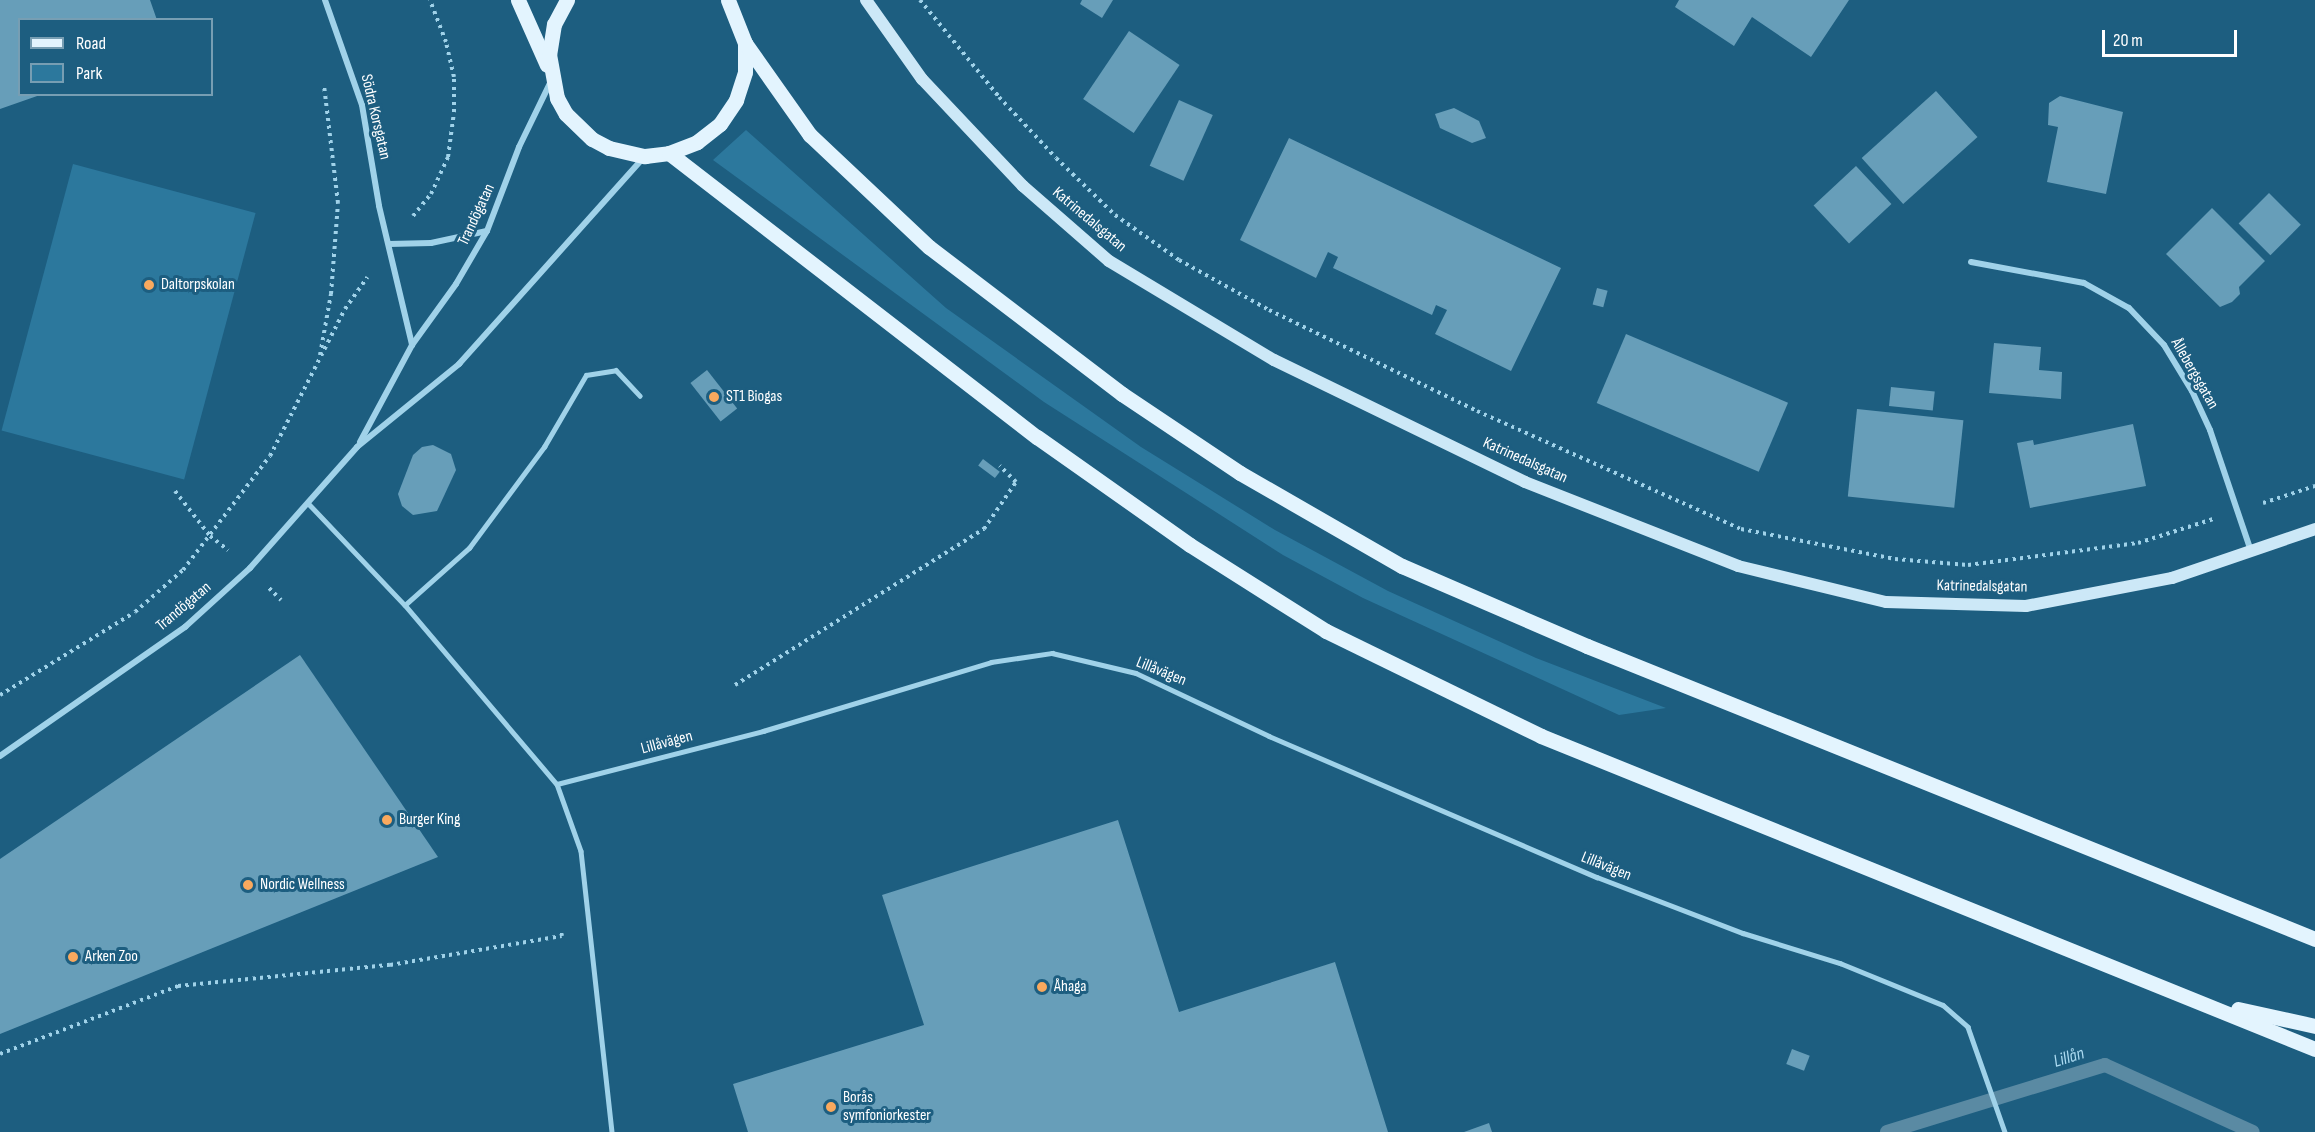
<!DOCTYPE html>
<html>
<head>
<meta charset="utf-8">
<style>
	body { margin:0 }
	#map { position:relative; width:2315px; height:1132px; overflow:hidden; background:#1d5e80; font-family:"Sofia Sans Condensed",sans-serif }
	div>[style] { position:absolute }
	.green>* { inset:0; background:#2c789d; transform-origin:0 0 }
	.stream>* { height:14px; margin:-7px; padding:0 7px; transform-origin:7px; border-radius:7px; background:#5a8aa3 }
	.building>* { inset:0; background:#679eb9; transform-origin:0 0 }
	.path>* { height:4px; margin-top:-2px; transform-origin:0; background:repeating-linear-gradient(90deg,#a0d2e9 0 3px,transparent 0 7.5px) }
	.lane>* { height:4.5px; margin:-2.25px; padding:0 2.25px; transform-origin:2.25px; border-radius:2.25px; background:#a0d2e9 }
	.street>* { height:6px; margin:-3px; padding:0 3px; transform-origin:3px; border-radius:3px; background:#a0d2e9 }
	.secondary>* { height:12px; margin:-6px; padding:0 6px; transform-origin:6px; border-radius:6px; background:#cce8f7 }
	.primary>* { height:15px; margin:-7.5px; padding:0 7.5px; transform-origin:7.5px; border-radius:7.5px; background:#e3f4fe }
	.dots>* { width:16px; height:16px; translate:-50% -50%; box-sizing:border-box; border:3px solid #1d5e80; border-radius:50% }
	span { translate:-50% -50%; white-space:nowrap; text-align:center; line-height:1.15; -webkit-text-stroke:6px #1d5e80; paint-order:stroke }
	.street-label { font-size:16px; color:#fff }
	.poi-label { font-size:16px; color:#fff }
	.left { translate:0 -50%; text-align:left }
	.water-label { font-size:18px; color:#acdbf1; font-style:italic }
	.legend { position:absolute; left:18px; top:18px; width:195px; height:78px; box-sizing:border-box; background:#1d5e80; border:2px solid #779eb3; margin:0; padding:8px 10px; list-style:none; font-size:18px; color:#fff }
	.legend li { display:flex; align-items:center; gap:12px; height:30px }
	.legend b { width:30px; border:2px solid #779eb3 }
	.scale { position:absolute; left:2102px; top:30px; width:135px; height:27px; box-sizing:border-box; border:3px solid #fff; border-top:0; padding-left:8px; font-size:18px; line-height:21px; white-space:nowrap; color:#fff; -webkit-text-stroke:4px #1d5e80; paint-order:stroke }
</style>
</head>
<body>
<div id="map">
	<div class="green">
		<div style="clip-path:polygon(746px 130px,946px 308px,1141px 447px,1275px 530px,1388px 591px,1536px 658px,1666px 708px,1619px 715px,1363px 598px,1283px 555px,1044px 402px,713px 160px)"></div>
		<div style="left:73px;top:164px;width:189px;height:276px;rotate:15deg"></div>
	</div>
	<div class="stream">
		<div style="left:1887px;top:1132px;width:228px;rotate:-17.1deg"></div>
		<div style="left:2105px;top:1065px;width:162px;rotate:24.4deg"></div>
	</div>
	<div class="building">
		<div style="clip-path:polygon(0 0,150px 0,157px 20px,20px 20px,20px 94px,40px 95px,0 109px)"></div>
		<div style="clip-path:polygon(1082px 0,1113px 0,1102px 18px,1080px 4px)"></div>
		<div style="clip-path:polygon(1679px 0,1849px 0,1811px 57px,1752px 17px,1734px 46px,1675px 7px)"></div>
		<div style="left:1129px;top:31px;width:61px;height:82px;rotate:34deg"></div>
		<div style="left:1936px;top:91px;width:62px;height:100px;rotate:48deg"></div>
		<div style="clip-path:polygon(2060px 96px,2123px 112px,2106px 194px,2047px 182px,2058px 127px,2048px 125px,2049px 103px)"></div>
		<div style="left:1179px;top:100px;width:37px;height:72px;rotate:24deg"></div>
		<div style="clip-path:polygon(1454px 108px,1479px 121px,1486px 138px,1472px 143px,1440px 128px,1435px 114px)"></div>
		<div style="clip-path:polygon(1289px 138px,1561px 268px,1511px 371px,1435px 334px,1447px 310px,1436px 305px,1432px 315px,1333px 268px,1338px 257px,1328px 252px,1316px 278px,1240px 240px)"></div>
		<div style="left:1856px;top:166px;width:52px;height:58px;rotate:47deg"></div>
		<div style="left:2269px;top:193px;width:45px;height:43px;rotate:45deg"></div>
		<div style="clip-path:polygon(2212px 208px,2265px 261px,2239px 287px,2240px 294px,2232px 302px,2220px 307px,2166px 254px)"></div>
		<div style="left:1597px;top:288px;width:11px;height:17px;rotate:15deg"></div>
		<div style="left:1626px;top:334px;width:176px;height:75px;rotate:23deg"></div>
		<div style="clip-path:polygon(1994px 343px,2041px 347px,2039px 370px,2062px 372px,2061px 399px,1989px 393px)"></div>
		<div style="left:707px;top:370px;width:49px;height:21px;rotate:52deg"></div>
		<div style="left:1891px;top:387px;width:44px;height:19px;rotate:6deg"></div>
		<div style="left:1857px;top:409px;width:107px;height:88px;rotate:6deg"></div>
		<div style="clip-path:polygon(2133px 424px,2146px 486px,2030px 508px,2017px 443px,2033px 440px,2034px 445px)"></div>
		<div style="clip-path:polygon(433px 445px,451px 454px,456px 470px,437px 511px,413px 515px,402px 506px,398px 494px,413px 455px,422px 447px)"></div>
		<div style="left:983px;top:459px;width:21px;height:8px;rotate:37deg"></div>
		<div style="clip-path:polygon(300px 655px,438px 857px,0 1034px,0 859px)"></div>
		<div style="clip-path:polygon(1118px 820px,1179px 1012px,1335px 962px,1388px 1132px,748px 1132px,733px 1084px,924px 1025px,882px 895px)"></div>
		<div style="left:1792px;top:1049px;width:19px;height:16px;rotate:21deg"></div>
		<div style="clip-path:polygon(1489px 1123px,1492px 1132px,1464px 1132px)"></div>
	</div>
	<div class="path">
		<div style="left:920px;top:0;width:125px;rotate:50.8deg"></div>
		<div style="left:999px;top:97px;width:83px;rotate:46.9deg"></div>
		<div style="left:1056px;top:158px;width:82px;rotate:44deg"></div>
		<div style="left:1115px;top:215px;width:78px;rotate:35.1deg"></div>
		<div style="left:1179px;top:260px;width:103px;rotate:29.1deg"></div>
		<div style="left:1269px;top:310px;width:231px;rotate:25.9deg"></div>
		<div style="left:1477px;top:411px;width:289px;rotate:24.1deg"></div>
		<div style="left:1741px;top:529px;width:157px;rotate:11deg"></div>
		<div style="left:1895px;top:559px;width:73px;rotate:4.7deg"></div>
		<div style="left:1968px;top:565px;width:171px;rotate:-7.4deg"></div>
		<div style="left:2138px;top:543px;width:79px;rotate:-17.7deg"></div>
		<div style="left:413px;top:216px;width:28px;rotate:-51deg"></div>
		<div style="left:431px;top:194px;width:41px;rotate:-65.3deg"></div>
		<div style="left:448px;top:157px;width:45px;rotate:-82.4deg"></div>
		<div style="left:454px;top:112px;width:35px;rotate:-90deg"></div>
		<div style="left:454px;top:77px;width:36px;rotate:-103deg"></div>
		<div style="left:446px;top:42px;width:45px;rotate:-110.9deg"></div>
		<div style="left:320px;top:355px;width:62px;rotate:-79.8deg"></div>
		<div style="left:331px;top:294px;width:91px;rotate:-85.6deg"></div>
		<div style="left:338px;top:203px;width:119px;rotate:-96.8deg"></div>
		<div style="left:175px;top:491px;width:57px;rotate:52.1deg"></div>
		<div style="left:210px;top:536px;width:23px;rotate:38deg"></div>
		<div style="left:2263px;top:503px;width:55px;rotate:-18.1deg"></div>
		<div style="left:269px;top:588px;width:17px;rotate:45deg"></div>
		<div style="left:735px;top:685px;width:294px;rotate:-32.1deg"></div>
		<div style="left:984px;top:529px;width:57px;rotate:-55.8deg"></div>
		<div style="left:1016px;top:482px;width:23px;rotate:-135deg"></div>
		<div style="left:0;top:695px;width:158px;rotate:-31.6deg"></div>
		<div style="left:135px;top:612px;width:64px;rotate:-41.2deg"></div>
		<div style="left:183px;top:570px;width:143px;rotate:-52.7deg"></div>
		<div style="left:270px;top:456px;width:165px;rotate:-63deg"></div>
		<div style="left:345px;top:309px;width:39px;rotate:-55deg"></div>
		<div style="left:0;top:1054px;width:191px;rotate:-20.9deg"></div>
		<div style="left:178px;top:986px;width:213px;rotate:-5.7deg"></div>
		<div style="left:390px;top:965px;width:174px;rotate:-9.6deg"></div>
		<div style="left:562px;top:936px;width:4px;rotate:-104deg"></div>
	</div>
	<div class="lane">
		<div style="left:309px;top:504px;width:139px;rotate:46.5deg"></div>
		<div style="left:405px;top:605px;width:235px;rotate:49.7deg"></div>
		<div style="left:557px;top:784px;width:71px;rotate:70.3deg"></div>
		<div style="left:581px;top:851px;width:283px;rotate:83.7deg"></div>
		<div style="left:405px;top:605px;width:86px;rotate:-41.7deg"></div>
		<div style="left:469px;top:548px;width:126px;rotate:-53.4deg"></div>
		<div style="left:544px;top:447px;width:83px;rotate:-59.7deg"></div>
		<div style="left:586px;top:375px;width:30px;rotate:-9deg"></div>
		<div style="left:616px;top:370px;width:35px;rotate:47deg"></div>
		<div style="left:557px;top:784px;width:213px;rotate:-14.4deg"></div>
		<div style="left:763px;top:731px;width:238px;rotate:-16.8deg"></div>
		<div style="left:991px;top:662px;width:62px;rotate:-8.4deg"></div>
		<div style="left:1052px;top:653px;width:86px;rotate:13.4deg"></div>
		<div style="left:1136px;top:673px;width:147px;rotate:25.3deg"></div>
		<div style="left:1269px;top:736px;width:357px;rotate:23.3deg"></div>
		<div style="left:1597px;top:877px;width:156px;rotate:21deg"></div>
		<div style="left:1743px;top:933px;width:102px;rotate:17.2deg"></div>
		<div style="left:1840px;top:963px;width:111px;rotate:22.2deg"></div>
		<div style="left:1943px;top:1005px;width:33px;rotate:41deg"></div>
		<div style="left:1968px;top:1027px;width:111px;rotate:70.6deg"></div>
	</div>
	<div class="street">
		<div style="left:325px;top:0;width:111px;rotate:70.6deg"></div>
		<div style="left:362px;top:105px;width:102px;rotate:80.4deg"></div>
		<div style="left:379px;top:206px;width:143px;rotate:76.6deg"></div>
		<div style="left:389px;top:244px;width:42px;rotate:-1.4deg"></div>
		<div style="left:431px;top:243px;width:57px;rotate:-12.1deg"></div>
		<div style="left:1971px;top:262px;width:115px;rotate:10.5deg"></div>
		<div style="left:2084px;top:283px;width:51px;rotate:29.1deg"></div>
		<div style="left:2129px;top:308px;width:51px;rotate:46.6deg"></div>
		<div style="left:2164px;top:345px;width:54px;rotate:58.7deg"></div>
		<div style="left:2192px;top:391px;width:43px;rotate:65.2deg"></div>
		<div style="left:2210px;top:430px;width:128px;rotate:71.3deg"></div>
		<div style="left:360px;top:442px;width:110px;rotate:-61.8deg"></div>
		<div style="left:412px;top:345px;width:75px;rotate:-54.2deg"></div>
		<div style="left:456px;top:284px;width:61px;rotate:-59.7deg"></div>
		<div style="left:487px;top:231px;width:90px;rotate:-69.1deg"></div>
		<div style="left:519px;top:147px;width:73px;rotate:-64.1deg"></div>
		<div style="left:0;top:756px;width:226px;rotate:-34.9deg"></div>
		<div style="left:185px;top:627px;width:88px;rotate:-42.2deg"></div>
		<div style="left:250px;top:568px;width:162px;rotate:-48.5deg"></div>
		<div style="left:357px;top:447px;width:132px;rotate:-39.1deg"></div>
		<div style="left:459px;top:364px;width:278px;rotate:-48.2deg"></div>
	</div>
	<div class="secondary">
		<div style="left:866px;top:0;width:97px;rotate:54.7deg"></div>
		<div style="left:922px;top:79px;width:147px;rotate:46.7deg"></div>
		<div style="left:1023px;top:186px;width:114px;rotate:41.1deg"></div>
		<div style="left:1109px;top:261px;width:192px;rotate:31deg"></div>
		<div style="left:1274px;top:360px;width:279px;rotate:25.9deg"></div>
		<div style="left:1525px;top:482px;width:229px;rotate:21.5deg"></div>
		<div style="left:1738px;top:566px;width:152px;rotate:13.7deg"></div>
		<div style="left:1886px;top:602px;width:140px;rotate:1.6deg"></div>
		<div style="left:2026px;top:606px;width:149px;rotate:-10.9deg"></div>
		<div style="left:2172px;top:578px;width:151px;rotate:-18.9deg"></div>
	</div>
	<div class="primary">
		<div style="left:518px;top:0;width:71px;rotate:66deg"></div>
		<div style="left:567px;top:0;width:27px;rotate:118deg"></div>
		<div style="left:554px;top:24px;width:30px;rotate:99deg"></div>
		<div style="left:549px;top:54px;width:45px;rotate:79.7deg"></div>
		<div style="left:557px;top:98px;width:18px;rotate:61deg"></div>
		<div style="left:566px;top:114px;width:36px;rotate:44deg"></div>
		<div style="left:592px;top:139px;width:19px;rotate:28deg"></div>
		<div style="left:609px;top:148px;width:37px;rotate:13deg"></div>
		<div style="left:645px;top:156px;width:24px;rotate:-7deg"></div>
		<div style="left:669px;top:153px;width:30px;rotate:-21deg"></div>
		<div style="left:697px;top:142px;width:29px;rotate:-38deg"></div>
		<div style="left:720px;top:124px;width:29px;rotate:-56deg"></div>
		<div style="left:736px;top:100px;width:29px;rotate:-72deg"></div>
		<div style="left:745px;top:72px;width:29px;rotate:-90deg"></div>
		<div style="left:745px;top:43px;width:46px;rotate:-111.6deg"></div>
		<div style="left:745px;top:43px;width:113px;rotate:54.8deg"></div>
		<div style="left:810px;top:135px;width:163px;rotate:43.3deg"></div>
		<div style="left:929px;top:247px;width:243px;rotate:37.3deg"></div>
		<div style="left:1122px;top:394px;width:142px;rotate:33.8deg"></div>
		<div style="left:1240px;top:473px;width:187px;rotate:29.9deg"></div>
		<div style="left:1402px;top:566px;width:202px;rotate:23.4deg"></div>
		<div style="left:1587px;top:646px;width:785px;rotate:21.92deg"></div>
		<div style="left:669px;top:153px;width:465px;rotate:37.7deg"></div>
		<div style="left:1037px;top:437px;width:187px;rotate:35.2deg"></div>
		<div style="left:1190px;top:545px;width:161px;rotate:32.3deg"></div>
		<div style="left:1326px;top:631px;width:239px;rotate:26deg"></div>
		<div style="left:1541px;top:736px;width:835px;rotate:22.02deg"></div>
		<div style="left:2238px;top:1009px;width:79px;rotate:12.4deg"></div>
	</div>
	<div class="dots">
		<div style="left:149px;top:285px;background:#f9a95e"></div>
		<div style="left:714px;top:397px;background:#f9a95e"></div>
		<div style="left:387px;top:820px;background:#f9a95e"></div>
		<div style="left:248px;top:885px;background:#f9a95e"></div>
		<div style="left:73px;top:957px;background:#f9a95e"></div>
		<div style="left:1042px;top:987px;background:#f9a95e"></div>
		<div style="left:831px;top:1107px;background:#f9a95e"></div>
	</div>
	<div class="street-label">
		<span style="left:375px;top:117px;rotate:77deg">Södra Korsgatan</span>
		<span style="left:477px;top:215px;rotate:-65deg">Trandögatan</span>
		<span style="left:1089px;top:220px;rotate:40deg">Katrinedalsgatan</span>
		<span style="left:2194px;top:374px;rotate:60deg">Ållebergsgatan</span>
		<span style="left:1525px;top:461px;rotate:24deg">Katrinedalsgatan</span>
		<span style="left:1982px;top:587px;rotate:1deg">Katrinedalsgatan</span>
		<span style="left:184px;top:607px;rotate:-40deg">Trandögatan</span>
		<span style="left:1161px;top:672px;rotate:22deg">Lillåvägen</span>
		<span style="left:667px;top:743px;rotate:-15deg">Lillåvägen</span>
		<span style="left:1606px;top:867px;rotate:22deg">Lillåvägen</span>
	</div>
	<div class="poi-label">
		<span class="left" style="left:161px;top:285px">Daltorpskolan</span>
		<span class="left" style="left:726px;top:397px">ST1 Biogas</span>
		<span class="left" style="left:399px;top:820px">Burger King</span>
		<span class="left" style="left:260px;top:885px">Nordic Wellness</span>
		<span class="left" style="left:85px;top:957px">Arken Zoo</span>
		<span class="left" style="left:1054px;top:987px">Åhaga</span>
		<span class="left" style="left:843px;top:1107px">Borås<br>symfoniorkester</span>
	</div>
	<div class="water-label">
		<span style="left:2069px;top:1058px;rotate:-17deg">Lillån</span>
	</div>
	<ul class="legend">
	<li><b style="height:8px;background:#e3f4fe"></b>Road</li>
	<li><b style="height:16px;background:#2c789d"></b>Park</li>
	</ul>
	<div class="scale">20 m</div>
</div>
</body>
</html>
